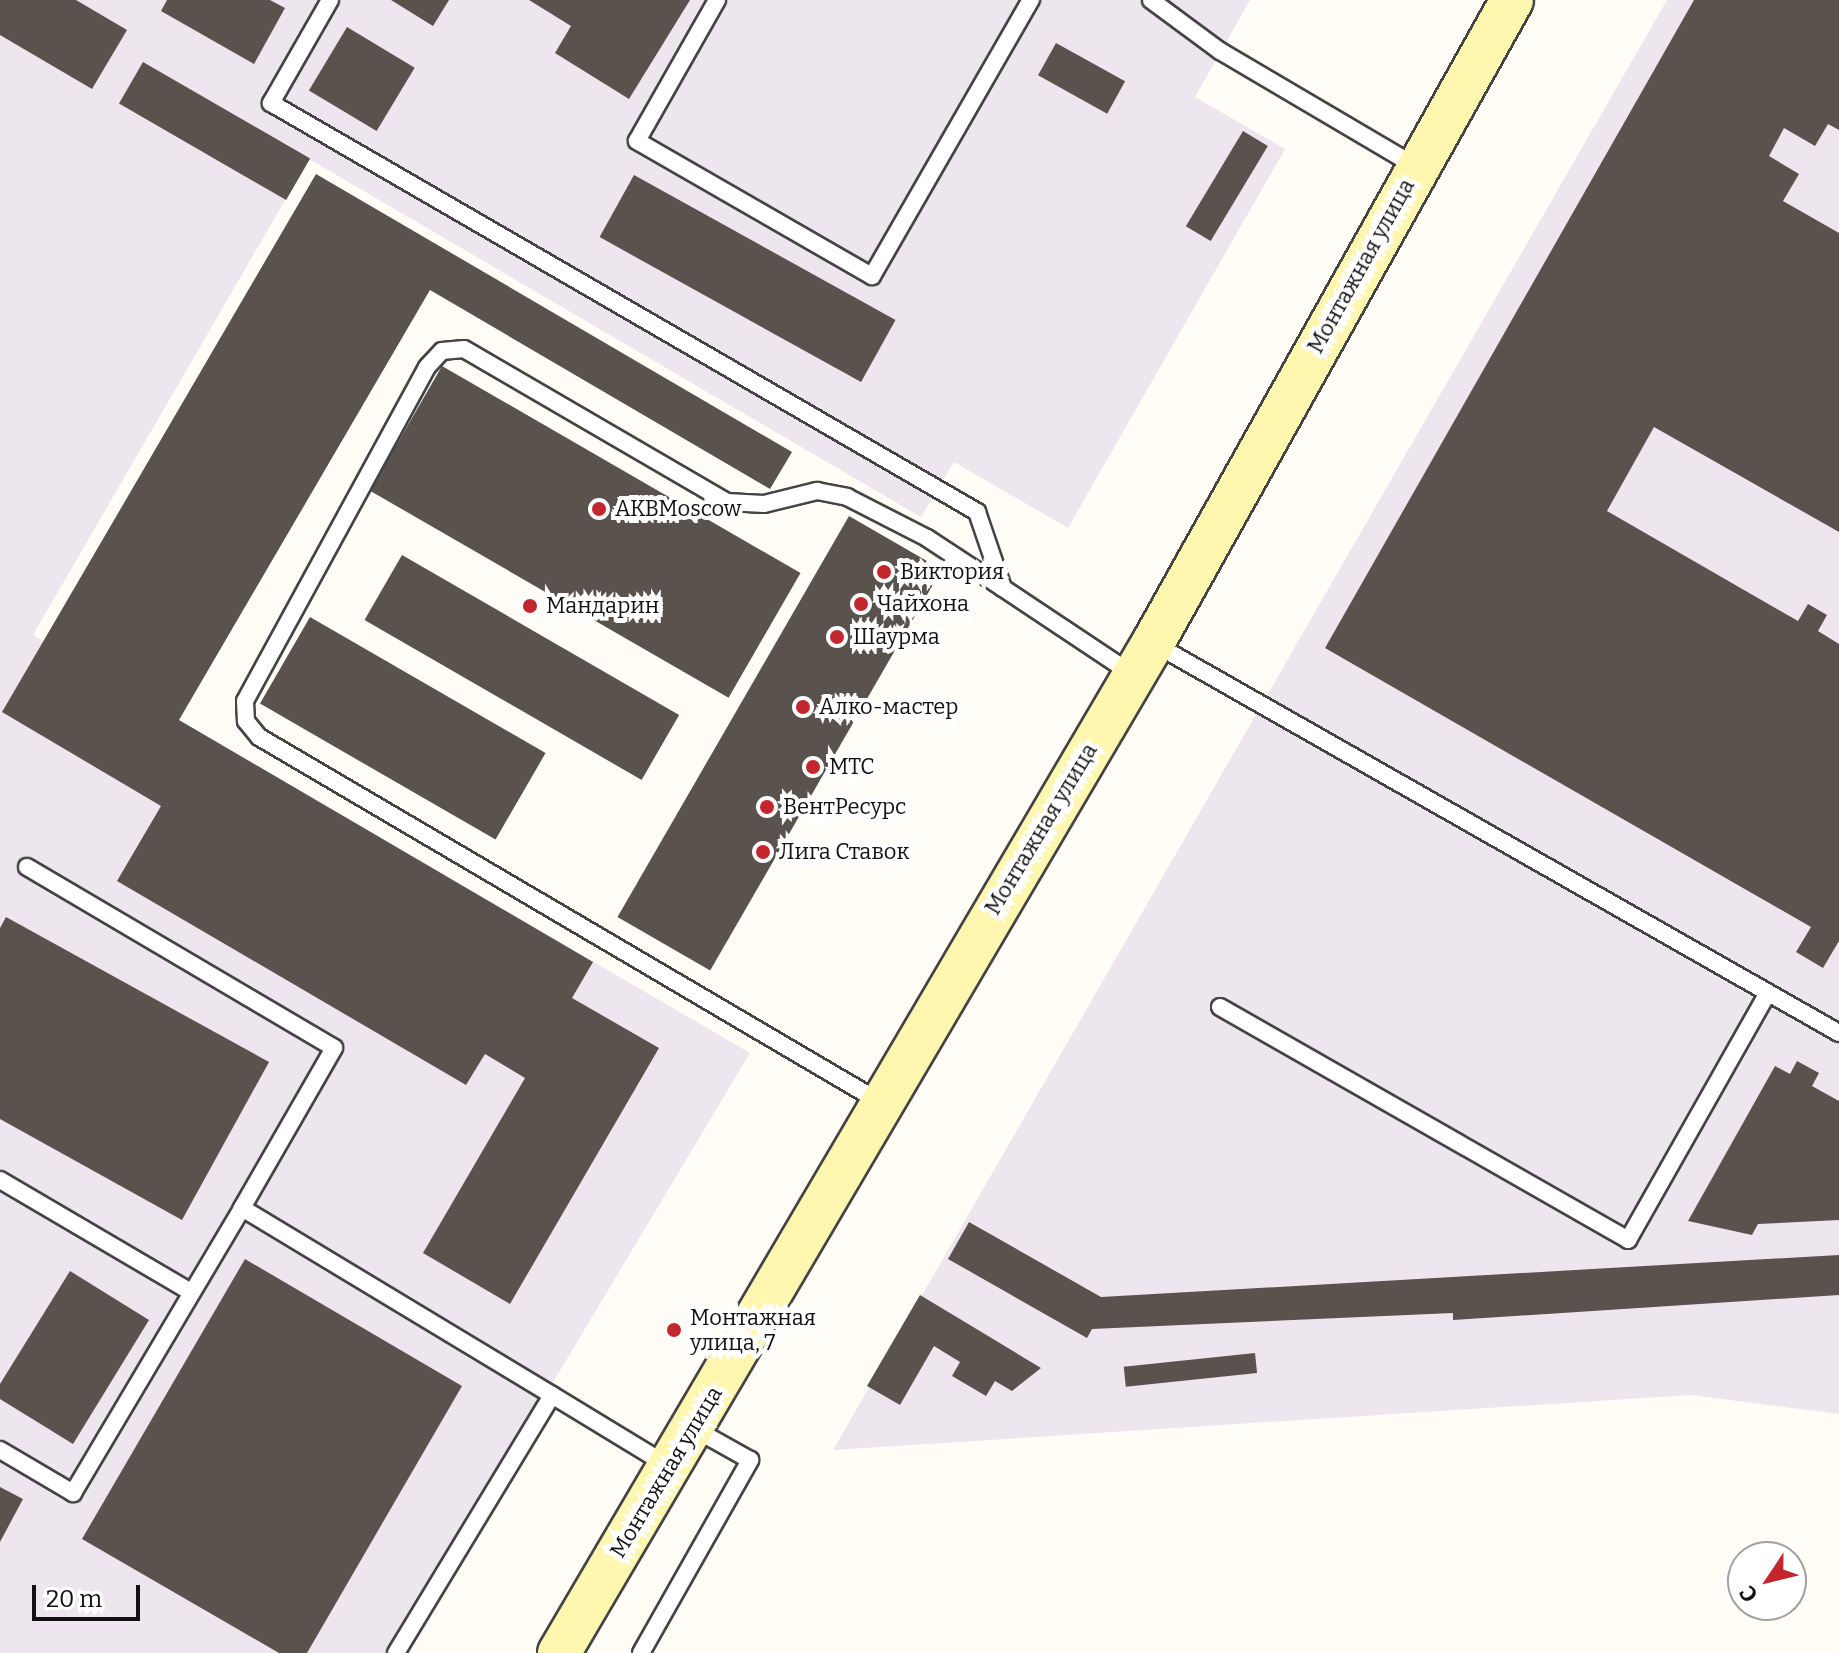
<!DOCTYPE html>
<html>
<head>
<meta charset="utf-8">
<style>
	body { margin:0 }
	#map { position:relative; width:1839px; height:1653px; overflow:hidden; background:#fffdf5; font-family:Bitter,serif }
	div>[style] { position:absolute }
	.industrial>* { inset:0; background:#eee6ef }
	.building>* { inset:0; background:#5a524d; transform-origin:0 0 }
	.roads { filter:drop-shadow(2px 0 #444) drop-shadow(-2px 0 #444) drop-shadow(0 2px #444) drop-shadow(0 -2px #444) }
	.lane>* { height:16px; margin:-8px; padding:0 8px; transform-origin:8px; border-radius:8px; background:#fff }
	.secondary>* { height:42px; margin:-21px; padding:0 21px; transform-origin:21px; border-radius:21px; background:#fff6b0 }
	.dots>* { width:22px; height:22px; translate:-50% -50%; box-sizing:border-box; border:4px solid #fff; border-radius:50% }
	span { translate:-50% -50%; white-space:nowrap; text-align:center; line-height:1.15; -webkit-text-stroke:8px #fff; paint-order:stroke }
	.street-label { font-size:22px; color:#111 }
	.poi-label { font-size:22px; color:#111 }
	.left { translate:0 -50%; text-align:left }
	.north { position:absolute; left:1727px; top:1541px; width:80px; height:80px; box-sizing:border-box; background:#fff; border:2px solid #a0a0a0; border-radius:50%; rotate:235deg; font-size:22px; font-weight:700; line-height:32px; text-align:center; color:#111 }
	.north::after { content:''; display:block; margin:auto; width:28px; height:36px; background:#c4262e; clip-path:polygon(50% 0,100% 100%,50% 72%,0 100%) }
	.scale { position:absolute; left:32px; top:1585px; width:108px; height:36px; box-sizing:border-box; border:4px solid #111; border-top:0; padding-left:10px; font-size:24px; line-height:28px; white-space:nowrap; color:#111; -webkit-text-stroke:6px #fff; paint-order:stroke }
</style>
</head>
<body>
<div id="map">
	<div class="industrial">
		<div style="clip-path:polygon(0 0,1250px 0,1195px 97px,1285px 149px,1068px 528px,954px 462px,921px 517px,309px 159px,33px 635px,750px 1053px,391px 1653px,0 1653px)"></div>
		<div style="clip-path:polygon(1667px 0,1839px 0,1839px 1414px,1691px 1395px,833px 1450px)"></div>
	</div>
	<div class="building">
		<div style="clip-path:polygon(0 0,76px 0,127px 30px,92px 89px,0 35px)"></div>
		<div style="clip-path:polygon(167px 0,270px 0,285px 8px,254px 64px,161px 11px)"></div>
		<div style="clip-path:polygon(391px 0,449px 0,433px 26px)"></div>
		<div style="clip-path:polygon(529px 0,690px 0,629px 99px,555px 53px,571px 26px)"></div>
		<div style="clip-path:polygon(1694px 0,1839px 0,1839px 130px,1828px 124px,1815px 146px,1784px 128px,1769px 156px,1799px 174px,1783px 201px,1839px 233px,1839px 532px,1654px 427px,1607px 511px,1798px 621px,1808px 604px,1827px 615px,1818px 631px,1839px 644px,1839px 941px,1823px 968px,1796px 952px,1811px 927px,1325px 648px)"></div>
		<div style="left:347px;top:27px;width:79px;height:74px;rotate:31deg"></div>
		<div style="left:1056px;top:43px;width:79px;height:37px;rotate:29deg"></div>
		<div style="left:143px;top:62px;width:193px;height:48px;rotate:30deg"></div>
		<div style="left:1243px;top:131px;width:29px;height:111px;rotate:31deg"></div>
		<div style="clip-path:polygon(316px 174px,792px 452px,770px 489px,430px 290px,179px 720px,593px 962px,572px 998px,659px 1048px,510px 1304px,423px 1253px,525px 1078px,485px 1054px,466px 1085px,117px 881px,161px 806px,2px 712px)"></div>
		<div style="left:634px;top:175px;width:299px;height:71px;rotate:29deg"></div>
		<div style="left:442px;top:366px;width:414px;height:144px;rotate:30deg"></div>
		<div style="left:849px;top:516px;width:107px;height:463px;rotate:30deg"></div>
		<div style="left:402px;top:555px;width:320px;height:75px;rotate:30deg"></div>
		<div style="left:310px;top:617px;width:272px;height:100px;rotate:30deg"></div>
		<div style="clip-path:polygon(6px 917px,269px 1062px,182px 1220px,0 1119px,0 928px)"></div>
		<div style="clip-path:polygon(1797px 1061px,1819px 1073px,1812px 1086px,1839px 1101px,1839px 1220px,1758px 1224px,1752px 1235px,1688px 1221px,1775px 1066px,1790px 1074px)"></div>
		<div style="clip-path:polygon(969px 1222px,1101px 1297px,1839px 1255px,1839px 1295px,1453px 1320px,1453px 1313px,1092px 1329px,1087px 1338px,948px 1259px)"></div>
		<div style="clip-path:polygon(245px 1259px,462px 1386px,307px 1653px,279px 1653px,82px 1539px)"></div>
		<div style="clip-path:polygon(70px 1271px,149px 1320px,73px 1444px,0 1399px,0 1384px)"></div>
		<div style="clip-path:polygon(920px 1295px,1041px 1368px,1012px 1391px,995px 1381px,986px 1396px,952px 1376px,960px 1362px,934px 1346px,900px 1405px,867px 1386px)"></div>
		<div style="left:1255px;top:1353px;width:20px;height:132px;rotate:84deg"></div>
		<div style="clip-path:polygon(0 1487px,23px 1499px,0 1542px)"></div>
	</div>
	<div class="roads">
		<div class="lane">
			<div style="left:330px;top:0;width:119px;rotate:119.8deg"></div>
			<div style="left:271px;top:103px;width:816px;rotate:30.08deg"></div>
			<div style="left:977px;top:512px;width:80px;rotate:71.1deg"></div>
			<div style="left:1003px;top:588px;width:155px;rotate:33.7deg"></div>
			<div style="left:717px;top:0;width:162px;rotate:119.6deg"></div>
			<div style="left:637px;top:141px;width:271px;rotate:29.9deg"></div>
			<div style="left:872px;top:276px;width:319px;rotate:-60.1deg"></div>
			<div style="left:1151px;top:0;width:86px;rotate:36.5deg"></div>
			<div style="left:1220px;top:51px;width:226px;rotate:30.5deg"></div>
			<div style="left:1153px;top:643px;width:789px;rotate:29.62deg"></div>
			<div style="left:27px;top:867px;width:356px;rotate:30.5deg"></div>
			<div style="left:334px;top:1048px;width:185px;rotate:119.9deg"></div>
			<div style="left:242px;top:1208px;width:362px;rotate:31.1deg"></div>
			<div style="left:1220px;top:1007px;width:470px;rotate:29.7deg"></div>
			<div style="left:1628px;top:1240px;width:284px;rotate:-60.5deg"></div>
			<div style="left:880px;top:1102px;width:720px;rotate:-149.55deg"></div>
			<div style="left:259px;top:737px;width:21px;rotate:-129deg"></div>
			<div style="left:246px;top:721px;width:20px;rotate:-93deg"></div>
			<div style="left:245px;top:701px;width:380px;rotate:-61.4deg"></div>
			<div style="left:427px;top:367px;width:22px;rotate:-47deg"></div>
			<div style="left:442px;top:351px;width:22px;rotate:-5deg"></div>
			<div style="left:464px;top:349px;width:304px;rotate:30.2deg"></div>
			<div style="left:727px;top:502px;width:37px;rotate:3deg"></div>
			<div style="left:764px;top:504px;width:55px;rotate:-13.8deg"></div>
			<div style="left:817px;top:491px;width:31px;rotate:11deg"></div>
			<div style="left:847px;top:497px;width:90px;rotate:27.1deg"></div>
			<div style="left:927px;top:538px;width:91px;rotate:33.3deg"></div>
			<div style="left:0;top:1180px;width:221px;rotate:30.4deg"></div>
			<div style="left:0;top:1450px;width:85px;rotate:30.5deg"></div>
			<div style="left:73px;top:1493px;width:331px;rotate:-59.3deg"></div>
			<div style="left:396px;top:1653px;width:301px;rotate:-58.8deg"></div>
			<div style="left:552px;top:1395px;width:137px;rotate:31.3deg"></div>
			<div style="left:641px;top:1653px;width:222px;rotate:-60.5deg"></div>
			<div style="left:750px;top:1460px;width:65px;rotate:-150.7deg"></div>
		</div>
		<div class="secondary">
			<div style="left:559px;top:1653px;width:1172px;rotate:-59.54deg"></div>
			<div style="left:1153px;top:643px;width:736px;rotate:-60.82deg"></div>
		</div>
	</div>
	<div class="dots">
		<div style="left:599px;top:509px;background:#c4262e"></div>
		<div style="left:884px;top:572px;background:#c4262e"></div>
		<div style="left:861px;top:604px;background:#c4262e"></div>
		<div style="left:530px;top:606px;background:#c4262e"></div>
		<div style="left:837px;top:637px;background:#c4262e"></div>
		<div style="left:803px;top:707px;background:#c4262e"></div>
		<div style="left:813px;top:767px;background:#c4262e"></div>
		<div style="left:767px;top:807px;background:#c4262e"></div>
		<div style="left:763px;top:852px;background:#c4262e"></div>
		<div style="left:674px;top:1330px;background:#c4262e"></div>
	</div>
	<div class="street-label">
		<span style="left:1361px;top:266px;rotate:-61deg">Монтажная улица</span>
		<span style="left:1041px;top:829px;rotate:-59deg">Монтажная улица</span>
		<span style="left:666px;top:1472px;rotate:-59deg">Монтажная улица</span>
	</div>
	<div class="poi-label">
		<span class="left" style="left:615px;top:509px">AKBMoscow</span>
		<span class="left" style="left:900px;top:572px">Виктория</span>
		<span class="left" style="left:877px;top:604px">Чайхона</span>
		<span class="left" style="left:546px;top:606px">Мандарин</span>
		<span class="left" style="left:853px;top:637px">Шаурма</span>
		<span class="left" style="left:819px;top:707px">Алко-мастер</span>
		<span class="left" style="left:829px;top:767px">МТС</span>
		<span class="left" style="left:783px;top:807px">ВентРесурс</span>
		<span class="left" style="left:779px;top:852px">Лига Ставок</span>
		<span class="left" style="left:690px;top:1330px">Монтажная<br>улица, 7</span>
	</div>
	<div class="north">С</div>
	<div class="scale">20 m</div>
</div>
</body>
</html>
